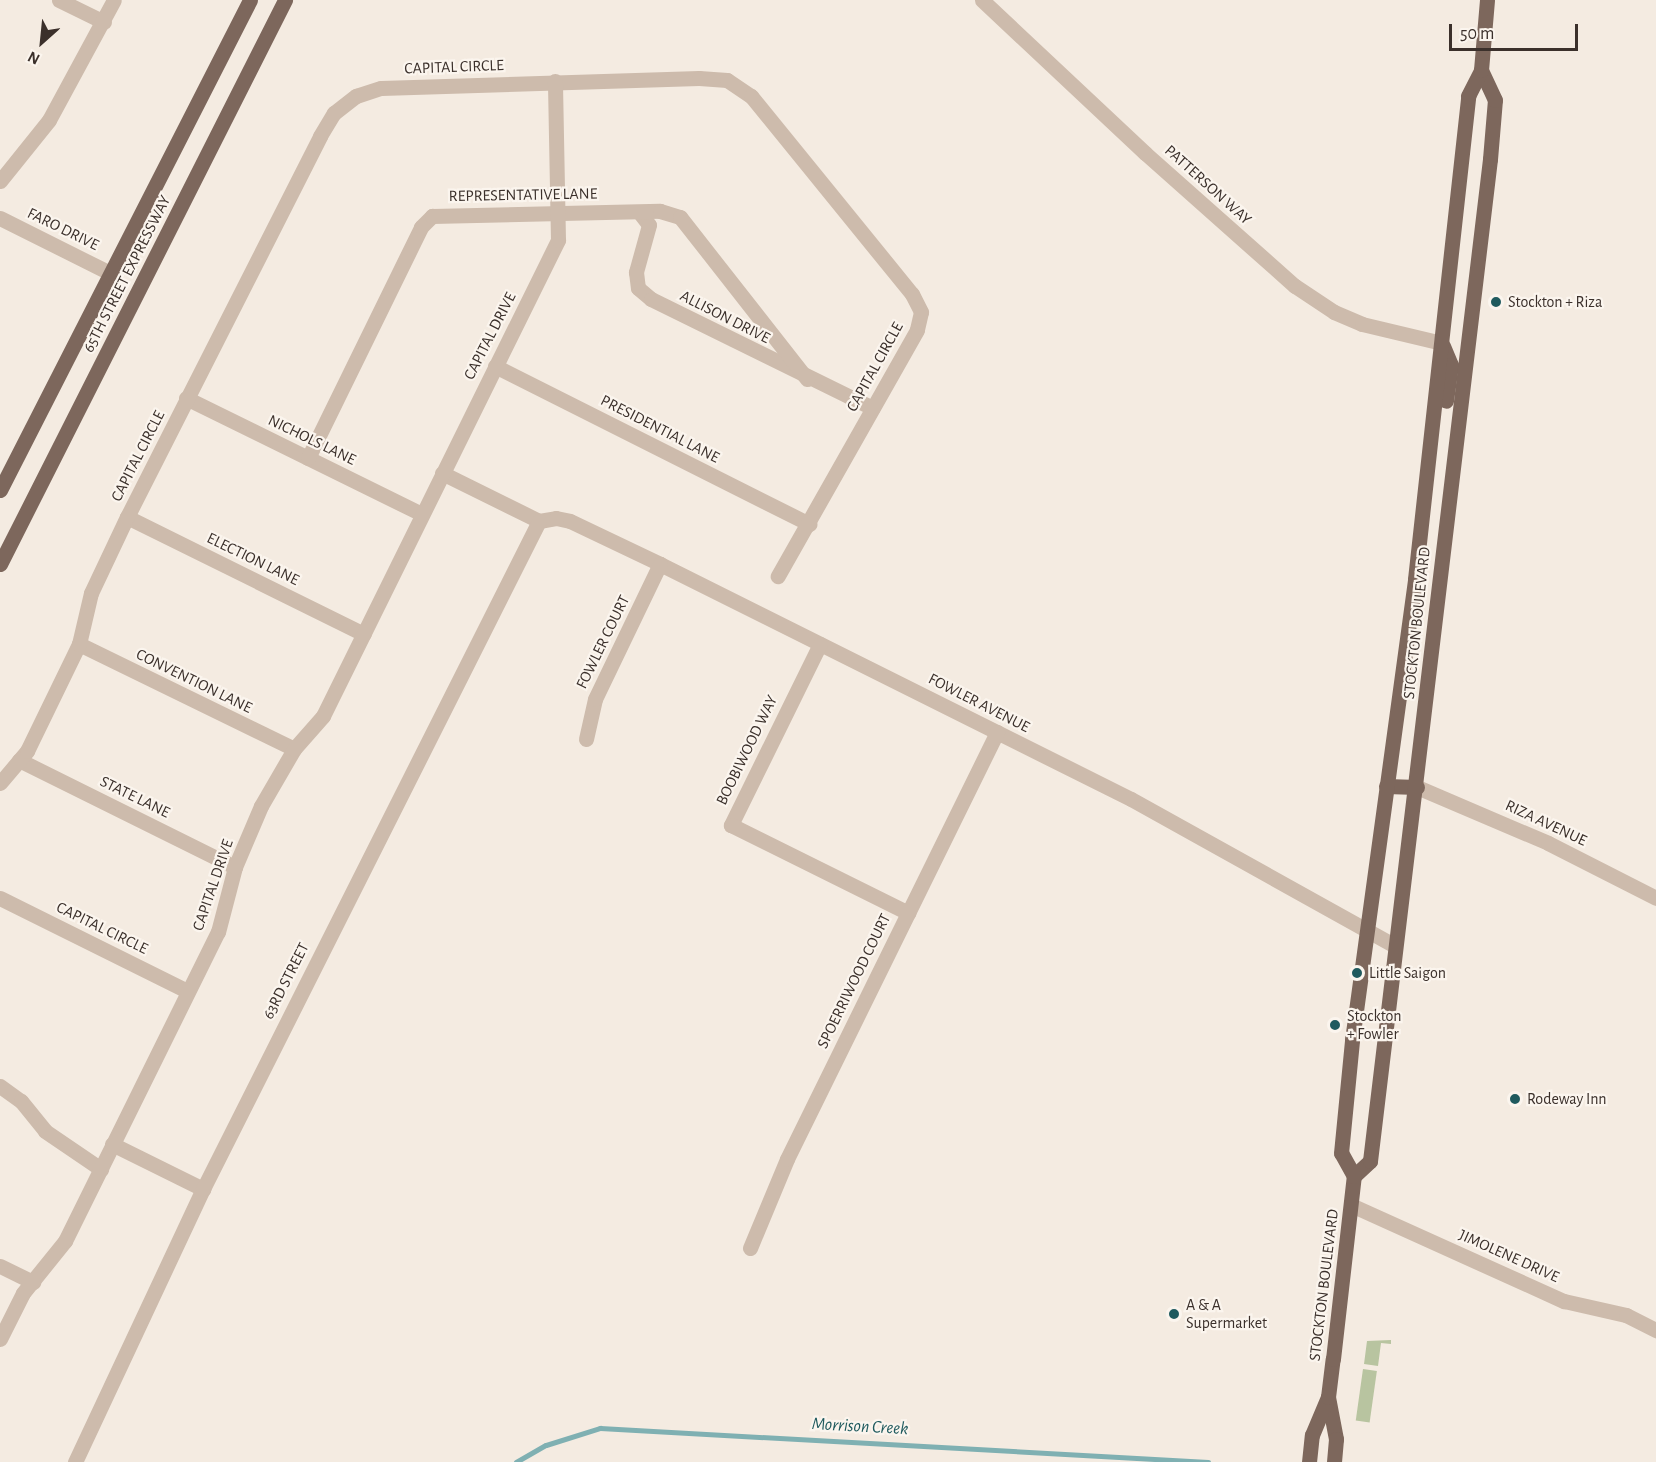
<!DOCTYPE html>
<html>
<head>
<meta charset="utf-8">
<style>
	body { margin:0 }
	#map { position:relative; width:1656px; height:1462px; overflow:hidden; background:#f4ebe1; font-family:"Alegreya Sans",sans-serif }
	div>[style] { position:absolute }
	.green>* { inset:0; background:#b8c4a0; transform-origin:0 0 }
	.stream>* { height:5px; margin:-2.5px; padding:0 2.5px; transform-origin:2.5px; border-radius:2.5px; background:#7fb0b2 }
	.minor>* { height:15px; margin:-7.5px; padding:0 7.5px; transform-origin:7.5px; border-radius:7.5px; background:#cdbbac }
	.major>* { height:15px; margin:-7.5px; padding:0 7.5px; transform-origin:7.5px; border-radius:7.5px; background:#7d675c }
	.dots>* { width:16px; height:16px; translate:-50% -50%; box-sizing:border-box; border:3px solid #fbf5ee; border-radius:50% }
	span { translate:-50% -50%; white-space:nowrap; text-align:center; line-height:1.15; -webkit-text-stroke:4.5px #fbf5ee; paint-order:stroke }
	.street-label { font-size:16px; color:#3b302b }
	.poi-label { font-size:16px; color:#3b302b }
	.left { translate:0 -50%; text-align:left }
	.water-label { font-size:18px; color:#1f5a5e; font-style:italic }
	.north { position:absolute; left:12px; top:12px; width:60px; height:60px; -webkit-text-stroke:4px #fbf5ee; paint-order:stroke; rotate:207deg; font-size:16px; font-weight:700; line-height:24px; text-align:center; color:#3b302b }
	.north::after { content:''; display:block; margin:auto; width:21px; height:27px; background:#3b302b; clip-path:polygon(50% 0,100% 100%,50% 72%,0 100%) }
	.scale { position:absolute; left:1449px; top:24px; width:129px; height:27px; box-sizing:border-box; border:3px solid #3b302b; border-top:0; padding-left:8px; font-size:18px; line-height:21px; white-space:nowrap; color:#3b302b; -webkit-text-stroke:4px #fbf5ee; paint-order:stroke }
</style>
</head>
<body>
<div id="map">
	<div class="green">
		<div style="clip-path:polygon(1391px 1340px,1391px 1344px,1381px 1343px,1378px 1366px,1364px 1364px,1367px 1341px)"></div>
		<div style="left:1363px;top:1369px;width:14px;height:52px;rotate:8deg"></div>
	</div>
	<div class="stream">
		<div style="left:516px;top:1462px;width:34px;rotate:-30deg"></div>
		<div style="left:546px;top:1445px;width:57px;rotate:-17.5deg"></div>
		<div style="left:600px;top:1428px;width:609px;rotate:3.2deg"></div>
	</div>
	<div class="minor">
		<div style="left:59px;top:0;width:50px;rotate:26.1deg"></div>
		<div style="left:982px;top:0;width:224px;rotate:43.2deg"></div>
		<div style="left:1145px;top:153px;width:200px;rotate:41.6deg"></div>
		<div style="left:1295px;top:286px;width:47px;rotate:33.7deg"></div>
		<div style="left:1334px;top:312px;width:30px;rotate:23deg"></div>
		<div style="left:1362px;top:324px;width:82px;rotate:13.4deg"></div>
		<div style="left:0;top:181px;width:78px;rotate:-51.2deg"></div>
		<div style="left:49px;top:120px;width:136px;rotate:-61.6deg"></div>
		<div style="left:639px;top:212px;width:16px;rotate:52deg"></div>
		<div style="left:649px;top:225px;width:49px;rotate:105.5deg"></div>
		<div style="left:636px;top:272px;width:16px;rotate:83deg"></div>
		<div style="left:638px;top:288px;width:17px;rotate:40deg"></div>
		<div style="left:651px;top:299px;width:247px;rotate:26.2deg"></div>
		<div style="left:0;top:218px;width:123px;rotate:26.6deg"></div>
		<div style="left:495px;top:366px;width:352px;rotate:26.7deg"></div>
		<div style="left:186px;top:398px;width:263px;rotate:26.2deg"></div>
		<div style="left:308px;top:458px;width:257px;rotate:-63.9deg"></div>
		<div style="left:421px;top:227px;width:16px;rotate:-45deg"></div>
		<div style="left:432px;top:216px;width:228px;rotate:-1.3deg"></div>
		<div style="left:660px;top:211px;width:21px;rotate:17deg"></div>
		<div style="left:680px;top:217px;width:206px;rotate:51.9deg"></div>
		<div style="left:442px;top:473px;width:108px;rotate:26.3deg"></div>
		<div style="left:127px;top:517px;width:264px;rotate:26.3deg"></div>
		<div style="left:539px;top:521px;width:17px;rotate:-10deg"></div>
		<div style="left:556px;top:518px;width:14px;rotate:12deg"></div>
		<div style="left:570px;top:521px;width:100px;rotate:25.5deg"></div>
		<div style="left:660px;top:564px;width:526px;rotate:26.52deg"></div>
		<div style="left:1131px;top:799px;width:300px;rotate:29.1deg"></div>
		<div style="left:79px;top:644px;width:239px;rotate:26deg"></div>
		<div style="left:820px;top:644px;width:202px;rotate:116.2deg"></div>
		<div style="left:731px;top:825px;width:198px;rotate:26.4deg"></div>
		<div style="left:586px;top:739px;width:41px;rotate:-77.3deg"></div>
		<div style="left:595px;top:699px;width:150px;rotate:-64.3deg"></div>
		<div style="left:19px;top:760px;width:241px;rotate:26.4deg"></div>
		<div style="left:0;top:783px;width:42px;rotate:-49.8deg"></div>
		<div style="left:27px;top:751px;width:119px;rotate:-64.1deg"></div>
		<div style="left:79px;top:644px;width:52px;rotate:-76.8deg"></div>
		<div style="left:91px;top:593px;width:84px;rotate:-64.7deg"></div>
		<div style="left:127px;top:517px;width:427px;rotate:-63.1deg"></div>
		<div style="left:320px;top:136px;width:27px;rotate:-59deg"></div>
		<div style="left:334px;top:113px;width:28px;rotate:-38deg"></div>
		<div style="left:356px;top:96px;width:26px;rotate:-18deg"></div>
		<div style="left:381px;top:88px;width:318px;rotate:-1.8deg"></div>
		<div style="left:699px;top:78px;width:28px;rotate:4deg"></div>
		<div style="left:727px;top:80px;width:29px;rotate:34deg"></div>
		<div style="left:751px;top:96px;width:255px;rotate:50.9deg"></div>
		<div style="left:912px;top:294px;width:20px;rotate:63deg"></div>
		<div style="left:921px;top:312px;width:18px;rotate:103deg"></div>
		<div style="left:917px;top:330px;width:283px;rotate:119.5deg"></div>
		<div style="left:1417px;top:787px;width:142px;rotate:23.1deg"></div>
		<div style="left:1548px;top:843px;width:121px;rotate:27deg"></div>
		<div style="left:0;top:898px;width:209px;rotate:26.4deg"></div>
		<div style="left:0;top:1086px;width:26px;rotate:36deg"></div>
		<div style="left:21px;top:1101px;width:38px;rotate:51deg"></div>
		<div style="left:45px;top:1131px;width:68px;rotate:34.2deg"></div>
		<div style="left:112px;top:1144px;width:102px;rotate:26.3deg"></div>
		<div style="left:1351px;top:1205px;width:234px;rotate:24.3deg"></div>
		<div style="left:1564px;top:1301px;width:64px;rotate:12.7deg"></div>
		<div style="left:1626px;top:1315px;width:34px;rotate:27deg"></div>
		<div style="left:750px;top:1248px;width:96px;rotate:-67.4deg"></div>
		<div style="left:787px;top:1159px;width:476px;rotate:-63.8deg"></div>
		<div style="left:0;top:1266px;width:37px;rotate:26deg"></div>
		<div style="left:0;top:1339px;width:51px;rotate:-63.4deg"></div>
		<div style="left:23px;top:1293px;width:67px;rotate:-51.1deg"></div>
		<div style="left:65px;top:1241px;width:345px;rotate:-63.7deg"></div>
		<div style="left:218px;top:932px;width:67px;rotate:-75.3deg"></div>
		<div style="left:235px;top:867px;width:66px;rotate:-66.9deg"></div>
		<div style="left:261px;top:806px;width:66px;rotate:-59.9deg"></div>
		<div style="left:294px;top:749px;width:44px;rotate:-48.7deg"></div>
		<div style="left:323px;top:716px;width:531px;rotate:-63.72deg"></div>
		<div style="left:558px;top:240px;width:159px;rotate:-91.1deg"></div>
		<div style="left:75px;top:1462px;width:302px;rotate:-64.9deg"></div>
		<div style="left:203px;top:1189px;width:748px;rotate:-63.3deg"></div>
	</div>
	<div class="major">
		<div style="left:1443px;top:346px;width:21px;rotate:67deg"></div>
		<div style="left:1451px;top:365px;width:36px;rotate:98deg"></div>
		<div style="left:0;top:490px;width:550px;rotate:-62.97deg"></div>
		<div style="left:0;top:564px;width:632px;rotate:-63.19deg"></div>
		<div style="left:1386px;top:786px;width:31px;rotate:2deg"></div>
		<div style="left:1354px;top:1176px;width:22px;rotate:-43deg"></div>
		<div style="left:1370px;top:1161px;width:1009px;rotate:-83.17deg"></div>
		<div style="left:1490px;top:159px;width:59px;rotate:-85.2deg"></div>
		<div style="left:1495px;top:100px;width:33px;rotate:-115deg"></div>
		<div style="left:1328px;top:1397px;width:43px;rotate:79.2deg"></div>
		<div style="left:1336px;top:1439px;width:23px;rotate:95deg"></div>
		<div style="left:1309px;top:1462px;width:27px;rotate:-84deg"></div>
		<div style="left:1312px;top:1435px;width:41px;rotate:-67.2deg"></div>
		<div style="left:1328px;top:1397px;width:38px;rotate:-83deg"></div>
		<div style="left:1333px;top:1359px;width:184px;rotate:-83.5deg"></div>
		<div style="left:1354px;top:1176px;width:26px;rotate:-119deg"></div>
		<div style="left:1341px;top:1153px;width:114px;rotate:-84.4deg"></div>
		<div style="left:1352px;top:1040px;width:465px;rotate:-82.2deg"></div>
		<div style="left:1415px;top:579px;width:486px;rotate:-83.7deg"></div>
		<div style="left:1468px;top:96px;width:29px;rotate:-63deg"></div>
		<div style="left:1481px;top:70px;width:70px;rotate:-85.1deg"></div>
	</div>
	<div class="dots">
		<div style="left:1496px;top:302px;background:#1f5a5e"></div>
		<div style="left:1357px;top:973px;background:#1f5a5e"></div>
		<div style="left:1335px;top:1025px;background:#1f5a5e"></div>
		<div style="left:1515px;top:1099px;background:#1f5a5e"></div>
		<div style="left:1174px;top:1314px;background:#1f5a5e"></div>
	</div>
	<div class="street-label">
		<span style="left:454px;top:67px;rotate:-2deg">CAPITAL CIRCLE</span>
		<span style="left:1208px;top:185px;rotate:42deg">PATTERSON WAY</span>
		<span style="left:523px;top:195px;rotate:-1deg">REPRESENTATIVE LANE</span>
		<span style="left:63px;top:229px;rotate:26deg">FARO DRIVE</span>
		<span style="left:127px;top:274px;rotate:-63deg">65TH STREET EXPRESSWAY</span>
		<span style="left:725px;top:317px;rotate:27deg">ALLISON DRIVE</span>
		<span style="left:490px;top:336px;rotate:-63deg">CAPITAL DRIVE</span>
		<span style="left:875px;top:367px;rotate:-61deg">CAPITAL CIRCLE</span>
		<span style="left:660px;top:429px;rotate:27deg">PRESIDENTIAL LANE</span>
		<span style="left:312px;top:440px;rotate:26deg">NICHOLS LANE</span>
		<span style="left:138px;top:456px;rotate:-63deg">CAPITAL CIRCLE</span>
		<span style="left:253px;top:559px;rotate:26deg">ELECTION LANE</span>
		<span style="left:1417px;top:623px;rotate:-84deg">STOCKTON BOULEVARD</span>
		<span style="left:603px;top:642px;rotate:-64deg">FOWLER COURT</span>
		<span style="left:194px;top:681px;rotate:26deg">CONVENTION LANE</span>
		<span style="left:979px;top:703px;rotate:27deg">FOWLER AVENUE</span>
		<span style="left:747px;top:750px;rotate:-64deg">BOOBIWOOD WAY</span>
		<span style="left:135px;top:797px;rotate:26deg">STATE LANE</span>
		<span style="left:1546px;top:823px;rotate:25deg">RIZA AVENUE</span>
		<span style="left:213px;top:885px;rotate:-71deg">CAPITAL DRIVE</span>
		<span style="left:102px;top:928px;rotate:26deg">CAPITAL CIRCLE</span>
		<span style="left:286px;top:981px;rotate:-63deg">63RD STREET</span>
		<span style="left:854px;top:981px;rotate:-64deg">SPOERRIWOOD COURT</span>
		<span style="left:1509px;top:1256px;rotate:24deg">JIMOLENE DRIVE</span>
		<span style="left:1324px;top:1285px;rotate:-83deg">STOCKTON BOULEVARD</span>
	</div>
	<div class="poi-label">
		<span class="left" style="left:1508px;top:302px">Stockton + Riza</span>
		<span class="left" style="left:1369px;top:973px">Little Saigon</span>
		<span class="left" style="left:1347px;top:1025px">Stockton<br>+ Fowler</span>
		<span class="left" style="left:1527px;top:1099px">Rodeway Inn</span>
		<span class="left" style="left:1186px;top:1314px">A &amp; A<br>Supermarket</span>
	</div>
	<div class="water-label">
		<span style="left:860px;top:1427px;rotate:3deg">Morrison Creek</span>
	</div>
	<div class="north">N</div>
	<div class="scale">50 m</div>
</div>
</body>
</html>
